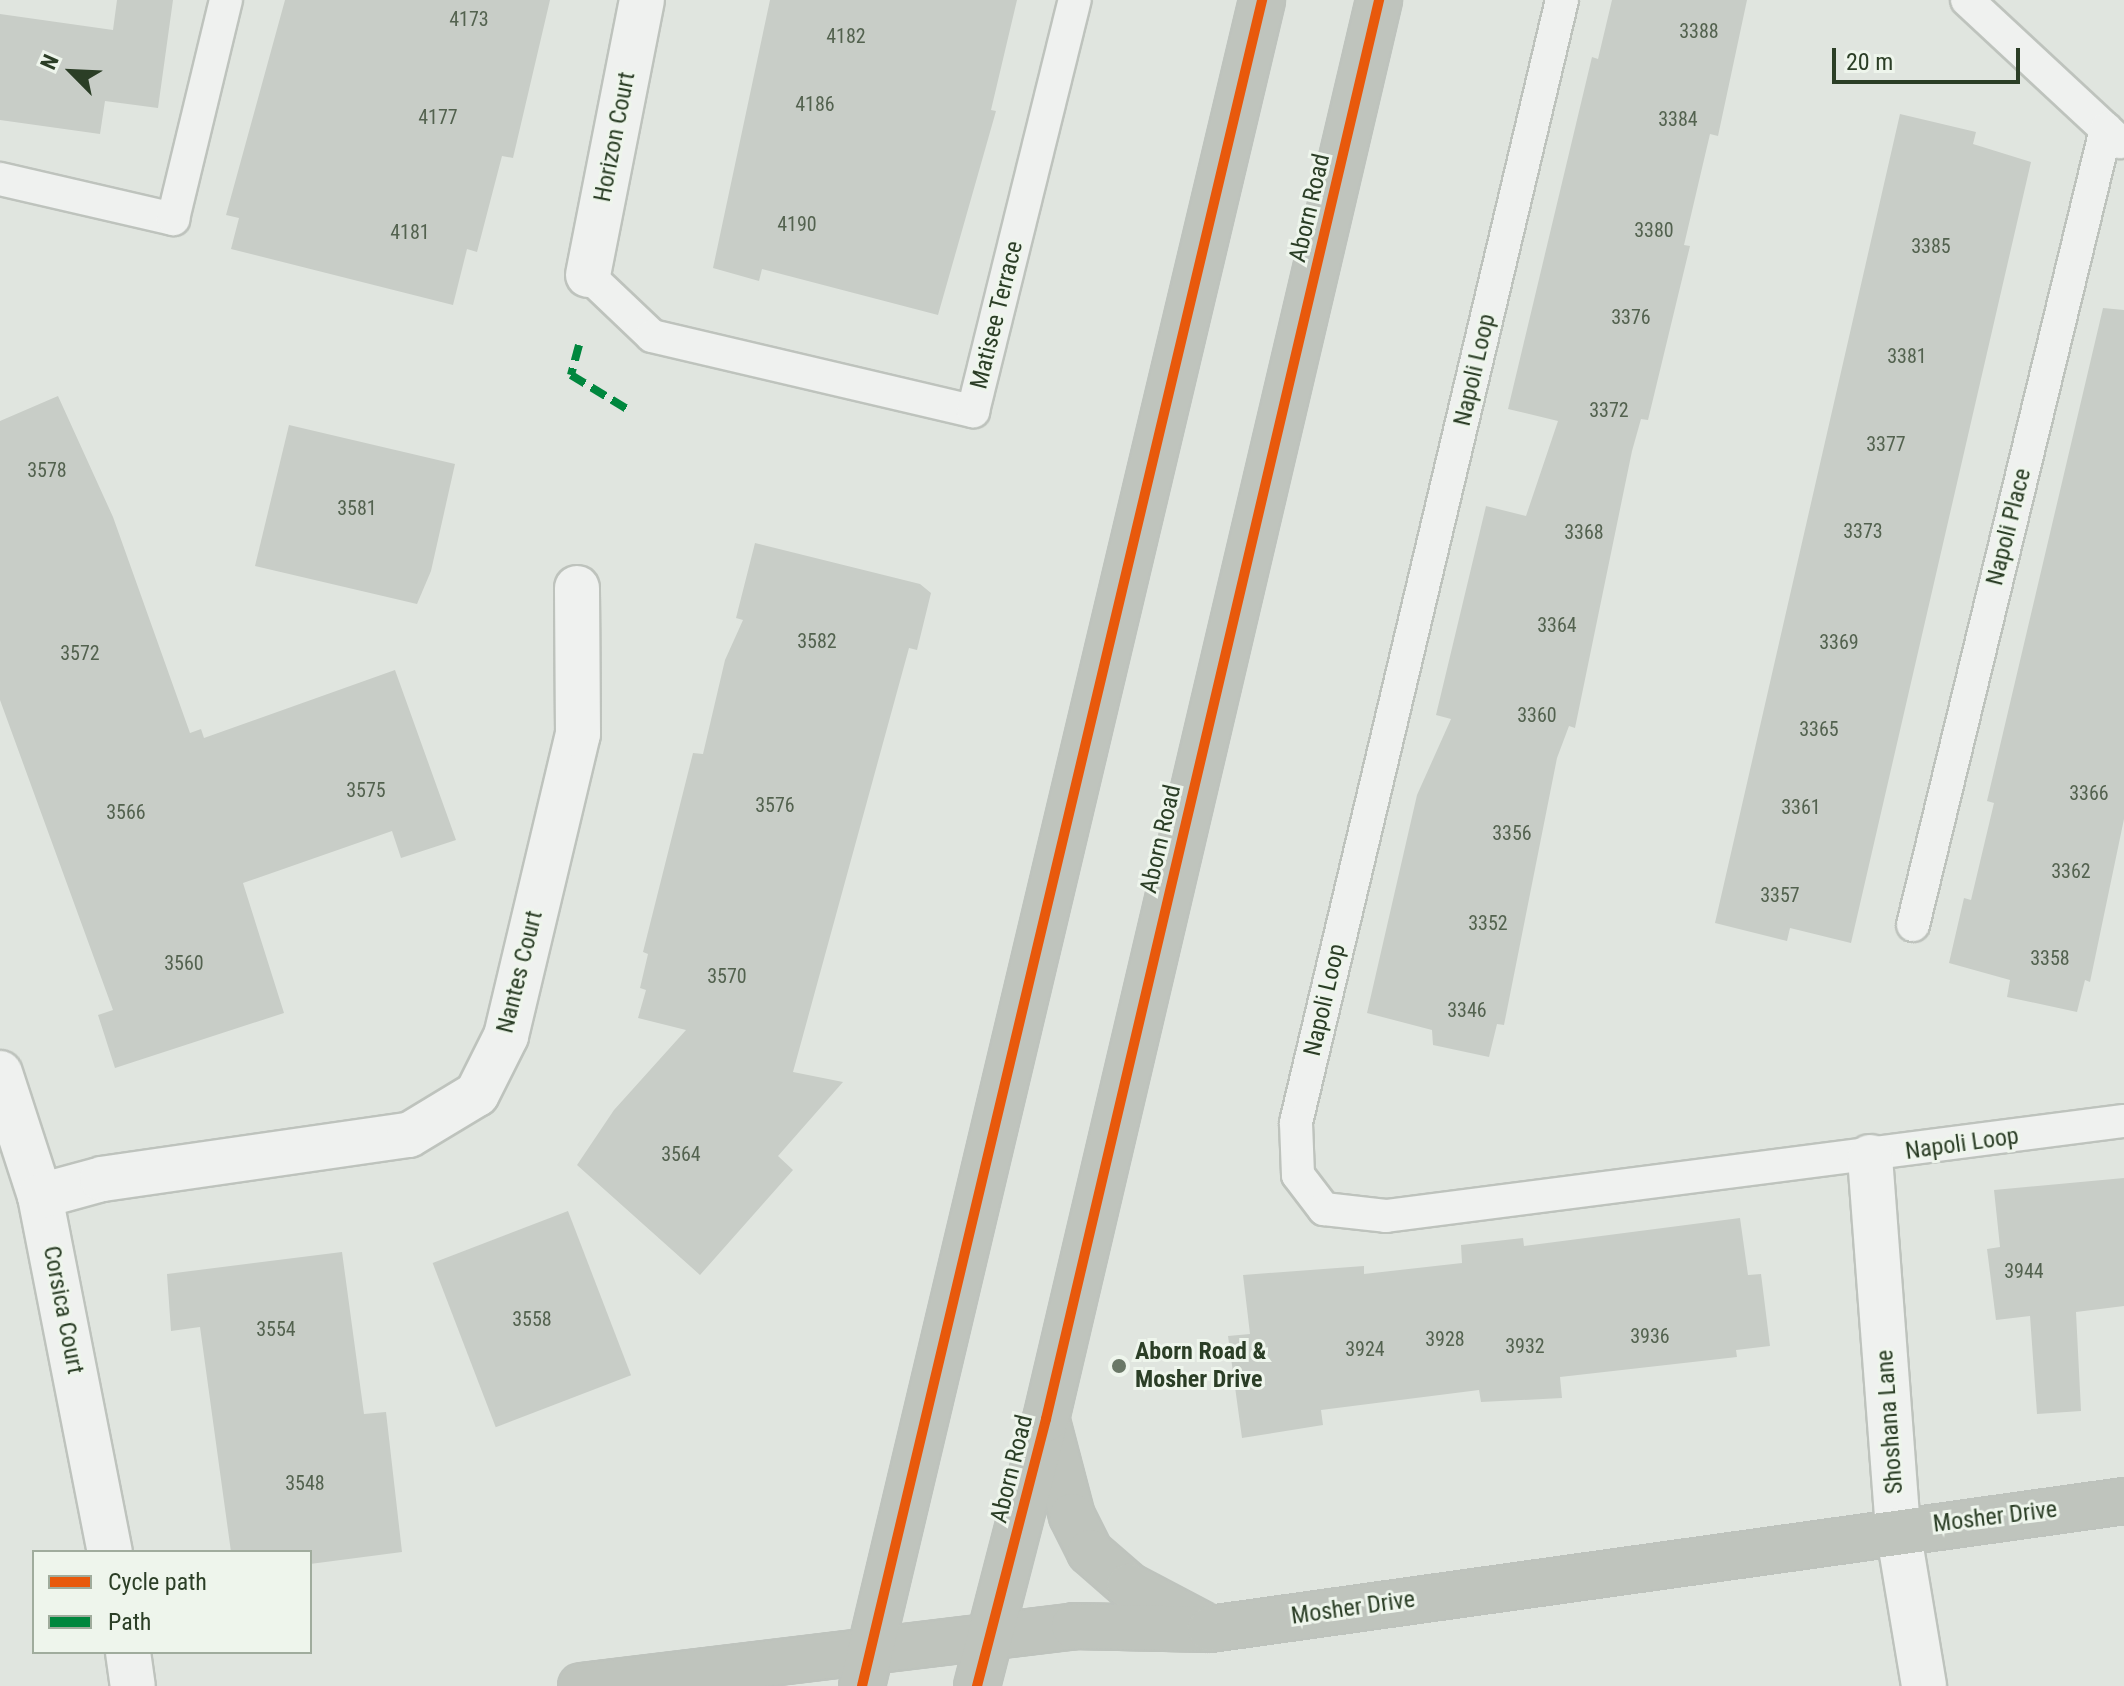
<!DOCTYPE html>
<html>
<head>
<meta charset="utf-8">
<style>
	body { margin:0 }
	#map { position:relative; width:2124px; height:1686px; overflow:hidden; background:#e0e5df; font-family:"Roboto Condensed",sans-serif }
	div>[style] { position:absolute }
	.building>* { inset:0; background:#c8cdc7; transform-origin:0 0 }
	.roads { filter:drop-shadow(2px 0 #bec3bd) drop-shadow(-2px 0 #bec3bd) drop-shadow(0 2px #bec3bd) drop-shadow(0 -2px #bec3bd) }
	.lane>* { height:32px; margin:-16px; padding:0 16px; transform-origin:16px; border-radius:16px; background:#eff1ef }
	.street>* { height:44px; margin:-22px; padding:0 22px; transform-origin:22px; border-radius:22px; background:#eff1ef }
	.secondary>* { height:44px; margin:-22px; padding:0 22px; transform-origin:22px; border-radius:22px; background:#bfc4bd }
	.quiet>* { height:8px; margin-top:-4px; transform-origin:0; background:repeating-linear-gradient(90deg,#00873e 0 16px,transparent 0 24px) }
	.cycleway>* { height:10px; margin:-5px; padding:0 5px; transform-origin:5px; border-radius:5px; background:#e8590c }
	.dots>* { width:22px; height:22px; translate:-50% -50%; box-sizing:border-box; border:4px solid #eef5ec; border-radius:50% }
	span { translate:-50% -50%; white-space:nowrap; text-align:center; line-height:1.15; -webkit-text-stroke:6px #eef5ec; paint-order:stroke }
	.number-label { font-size:20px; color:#53624f }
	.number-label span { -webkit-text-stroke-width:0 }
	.street-label { font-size:24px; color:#2b3e26 }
	.poi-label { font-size:24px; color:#2b3e26; font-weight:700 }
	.left { translate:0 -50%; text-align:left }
	.legend { position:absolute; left:32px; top:1550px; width:280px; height:104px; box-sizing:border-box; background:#eef5ec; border:2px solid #a0ac9d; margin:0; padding:10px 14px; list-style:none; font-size:24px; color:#2b3e26 }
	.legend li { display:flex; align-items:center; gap:16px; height:40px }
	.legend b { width:40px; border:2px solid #a0ac9d }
	.north { position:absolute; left:32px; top:32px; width:80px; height:80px; -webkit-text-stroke:6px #eef5ec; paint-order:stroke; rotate:294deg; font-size:22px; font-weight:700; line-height:32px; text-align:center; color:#2b3e26 }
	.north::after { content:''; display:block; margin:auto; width:28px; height:36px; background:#2b3e26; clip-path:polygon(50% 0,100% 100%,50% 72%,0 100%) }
	.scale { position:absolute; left:1832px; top:48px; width:188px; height:36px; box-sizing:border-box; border:4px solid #2b3e26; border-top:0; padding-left:10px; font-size:24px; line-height:28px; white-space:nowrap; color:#2b3e26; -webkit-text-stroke:6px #eef5ec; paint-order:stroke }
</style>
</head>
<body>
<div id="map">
	<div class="building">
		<div style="clip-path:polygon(117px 0,173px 0,158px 108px,105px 101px,100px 134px,0 120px,0 14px,113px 30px)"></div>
		<div style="clip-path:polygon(285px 0,550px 0,513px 158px,502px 156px,477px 252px,467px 249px,453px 305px,231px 249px,239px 218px,226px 215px)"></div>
		<div style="clip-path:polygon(770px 0,1017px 0,991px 110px,996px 111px,938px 315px,762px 269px,759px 281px,713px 268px)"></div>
		<div style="clip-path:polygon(1612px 0,1747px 0,1718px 136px,1710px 134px,1684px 245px,1690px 246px,1648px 420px,1641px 419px,1632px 451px,1575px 728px,1569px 726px,1557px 758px,1504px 1025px,1497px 1024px,1489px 1057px,1433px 1045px,1432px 1030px,1367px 1013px,1417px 795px,1451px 719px,1436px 715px,1486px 506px,1526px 516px,1558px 421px,1508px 409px,1592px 57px,1598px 59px)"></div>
		<div style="clip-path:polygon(1900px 114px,1976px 132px,1973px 144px,2031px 162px,1851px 943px,1790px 928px,1787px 941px,1715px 923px)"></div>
		<div style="clip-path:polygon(2103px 308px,2124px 310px,2124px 819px,2090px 982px,2085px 980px,2077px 1012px,2007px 997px,2010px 980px,1949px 963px,1964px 898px,1971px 900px,1994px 803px,1987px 801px)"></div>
		<div style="clip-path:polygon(58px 396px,113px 517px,190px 733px,201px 729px,204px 738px,395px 670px,456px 840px,401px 858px,392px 831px,243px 883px,284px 1013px,115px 1068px,98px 1015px,113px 1010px,0 700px,0 421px)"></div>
		<div style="clip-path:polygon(289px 425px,455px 464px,431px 571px,417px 604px,255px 566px)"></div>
		<div style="clip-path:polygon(755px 543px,920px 584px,931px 593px,917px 650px,909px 648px,793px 1072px,843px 1082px,778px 1156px,793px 1170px,700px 1275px,577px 1165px,614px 1110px,686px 1030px,638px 1018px,646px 990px,640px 988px,648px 954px,643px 952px,693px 753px,703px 754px,725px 660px,743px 620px,736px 618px)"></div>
		<div style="clip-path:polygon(2124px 1178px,2124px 1306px,2076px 1312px,2081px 1411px,2037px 1414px,2030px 1316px,1996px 1320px,1987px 1249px,2000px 1247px,1994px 1190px)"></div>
		<div style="left:568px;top:1211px;width:176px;height:145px;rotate:69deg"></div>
		<div style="clip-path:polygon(1740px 1218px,1748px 1275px,1761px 1274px,1770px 1346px,1736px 1350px,1737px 1357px,1560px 1377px,1562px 1398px,1481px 1402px,1479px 1390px,1321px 1410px,1323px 1425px,1242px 1438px,1228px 1336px,1250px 1334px,1243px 1275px,1364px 1266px,1364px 1274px,1462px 1263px,1461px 1245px,1523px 1238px,1524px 1246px)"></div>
		<div style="clip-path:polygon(342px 1252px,364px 1414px,386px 1412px,402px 1552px,310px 1564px,310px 1552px,231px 1552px,200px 1327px,171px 1331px,167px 1274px)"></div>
	</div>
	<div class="roads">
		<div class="lane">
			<div style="left:1562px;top:0;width:1154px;rotate:103.33deg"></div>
			<div style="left:1296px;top:1123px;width:52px;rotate:87.8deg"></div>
			<div style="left:1298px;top:1175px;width:43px;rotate:52.6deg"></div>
			<div style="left:1324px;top:1209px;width:62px;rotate:6.4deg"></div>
			<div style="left:1386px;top:1216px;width:744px;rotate:-7.34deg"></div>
			<div style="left:1967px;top:0;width:209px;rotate:42.9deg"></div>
			<div style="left:0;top:179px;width:178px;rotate:13deg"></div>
			<div style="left:173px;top:219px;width:225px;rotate:-76.4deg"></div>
			<div style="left:588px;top:275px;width:88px;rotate:43.6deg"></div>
			<div style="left:652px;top:336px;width:330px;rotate:13.2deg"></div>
			<div style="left:973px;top:411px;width:423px;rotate:-76.1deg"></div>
			<div style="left:1913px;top:925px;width:819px;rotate:-76.37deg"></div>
		</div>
		<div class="street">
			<div style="left:588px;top:275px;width:280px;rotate:-78.9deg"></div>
			<div style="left:0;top:1073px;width:129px;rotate:72deg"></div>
			<div style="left:40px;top:1196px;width:363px;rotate:78.9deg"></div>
			<div style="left:1870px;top:1157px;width:374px;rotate:85.7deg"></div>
			<div style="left:1898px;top:1530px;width:158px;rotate:80.5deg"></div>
			<div style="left:40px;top:1196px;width:64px;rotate:-15.3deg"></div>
			<div style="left:102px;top:1179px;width:310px;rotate:-8.2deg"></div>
			<div style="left:409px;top:1135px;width:79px;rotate:-31.1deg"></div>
			<div style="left:477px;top:1094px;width:65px;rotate:-63.4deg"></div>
			<div style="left:506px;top:1036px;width:310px;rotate:-76.6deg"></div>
			<div style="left:578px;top:734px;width:146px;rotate:-90.4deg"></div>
			<div style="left:128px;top:1652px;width:34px;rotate:82deg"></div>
		</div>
		<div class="secondary">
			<div style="left:1047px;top:1421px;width:98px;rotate:75.3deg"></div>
			<div style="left:1072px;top:1516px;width:40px;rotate:63.4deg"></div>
			<div style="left:1090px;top:1552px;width:52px;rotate:41.1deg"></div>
			<div style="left:1129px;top:1586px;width:81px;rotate:27.8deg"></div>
			<div style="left:581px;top:1686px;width:497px;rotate:-6.9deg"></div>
			<div style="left:1074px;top:1626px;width:136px;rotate:1.3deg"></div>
			<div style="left:1210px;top:1629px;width:923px;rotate:-7.97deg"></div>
			<div style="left:862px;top:1686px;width:1733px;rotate:-76.65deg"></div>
			<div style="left:977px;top:1686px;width:276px;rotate:-75.5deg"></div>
			<div style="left:1046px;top:1419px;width:1458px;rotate:-76.79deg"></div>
		</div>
	</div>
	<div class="quiet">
		<div style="left:579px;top:345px;width:31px;rotate:105deg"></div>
		<div style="left:571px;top:375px;width:66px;rotate:31.3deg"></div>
	</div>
	<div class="cycleway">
		<div style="left:862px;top:1686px;width:1733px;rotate:-76.65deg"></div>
		<div style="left:977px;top:1686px;width:276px;rotate:-75.5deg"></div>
		<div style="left:1046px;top:1419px;width:1458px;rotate:-76.79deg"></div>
	</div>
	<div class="dots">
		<div style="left:1119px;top:1366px;background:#6a7867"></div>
	</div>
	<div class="number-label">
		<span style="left:469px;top:19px">4173</span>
		<span style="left:1699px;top:31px">3388</span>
		<span style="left:846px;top:36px">4182</span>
		<span style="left:815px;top:104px">4186</span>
		<span style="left:438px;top:117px">4177</span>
		<span style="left:1678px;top:119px">3384</span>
		<span style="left:797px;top:224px">4190</span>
		<span style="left:1654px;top:230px">3380</span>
		<span style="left:410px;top:232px">4181</span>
		<span style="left:1931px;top:246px">3385</span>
		<span style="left:1631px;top:317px">3376</span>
		<span style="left:1907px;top:356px">3381</span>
		<span style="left:1609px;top:410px">3372</span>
		<span style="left:1886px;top:444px">3377</span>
		<span style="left:47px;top:470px">3578</span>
		<span style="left:357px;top:508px">3581</span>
		<span style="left:1863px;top:531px">3373</span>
		<span style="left:1584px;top:532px">3368</span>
		<span style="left:1557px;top:625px">3364</span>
		<span style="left:817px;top:641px">3582</span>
		<span style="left:1839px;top:642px">3369</span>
		<span style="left:80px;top:653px">3572</span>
		<span style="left:1537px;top:715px">3360</span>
		<span style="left:1819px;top:729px">3365</span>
		<span style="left:366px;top:790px">3575</span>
		<span style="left:2089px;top:793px">3366</span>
		<span style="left:775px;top:805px">3576</span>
		<span style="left:1801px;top:807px">3361</span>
		<span style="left:126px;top:812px">3566</span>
		<span style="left:1512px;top:833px">3356</span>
		<span style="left:2071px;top:871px">3362</span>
		<span style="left:1780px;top:895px">3357</span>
		<span style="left:1488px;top:923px">3352</span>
		<span style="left:2050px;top:958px">3358</span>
		<span style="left:184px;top:963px">3560</span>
		<span style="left:727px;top:976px">3570</span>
		<span style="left:1467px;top:1010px">3346</span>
		<span style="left:681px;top:1154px">3564</span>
		<span style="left:2024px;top:1271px">3944</span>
		<span style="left:532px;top:1319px">3558</span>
		<span style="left:276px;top:1329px">3554</span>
		<span style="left:1650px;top:1336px">3936</span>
		<span style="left:1445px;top:1339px">3928</span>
		<span style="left:1525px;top:1346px">3932</span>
		<span style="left:1365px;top:1349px">3924</span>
		<span style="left:305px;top:1483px">3548</span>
	</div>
	<div class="street-label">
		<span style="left:615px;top:137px;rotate:-79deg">Horizon Court</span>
		<span style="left:1310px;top:208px;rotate:-77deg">Aborn Road</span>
		<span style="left:997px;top:315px;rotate:-76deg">Matisee Terrace</span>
		<span style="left:1475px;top:370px;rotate:-77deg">Napoli Loop</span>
		<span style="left:2009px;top:527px;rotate:-76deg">Napoli Place</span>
		<span style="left:1161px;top:839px;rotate:-77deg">Aborn Road</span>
		<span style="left:520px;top:972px;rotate:-76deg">Nantes Court</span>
		<span style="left:1325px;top:1000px;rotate:-77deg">Napoli Loop</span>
		<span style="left:1962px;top:1144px;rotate:-8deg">Napoli Loop</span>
		<span style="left:63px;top:1310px;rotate:79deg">Corsica Court</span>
		<span style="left:1890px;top:1422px;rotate:-94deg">Shoshana Lane</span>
		<span style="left:1012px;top:1469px;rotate:-76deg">Aborn Road</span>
		<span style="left:1995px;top:1517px;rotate:-7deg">Mosher Drive</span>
		<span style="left:1353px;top:1608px;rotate:-8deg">Mosher Drive</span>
	</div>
	<div class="poi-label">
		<span class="left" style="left:1135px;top:1366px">Aborn Road &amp;<br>Mosher Drive</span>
	</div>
	<ul class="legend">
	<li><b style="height:10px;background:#e8590c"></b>Cycle path</li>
	<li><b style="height:10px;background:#00873e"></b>Path</li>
	</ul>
	<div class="north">N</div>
	<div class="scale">20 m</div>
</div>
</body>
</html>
